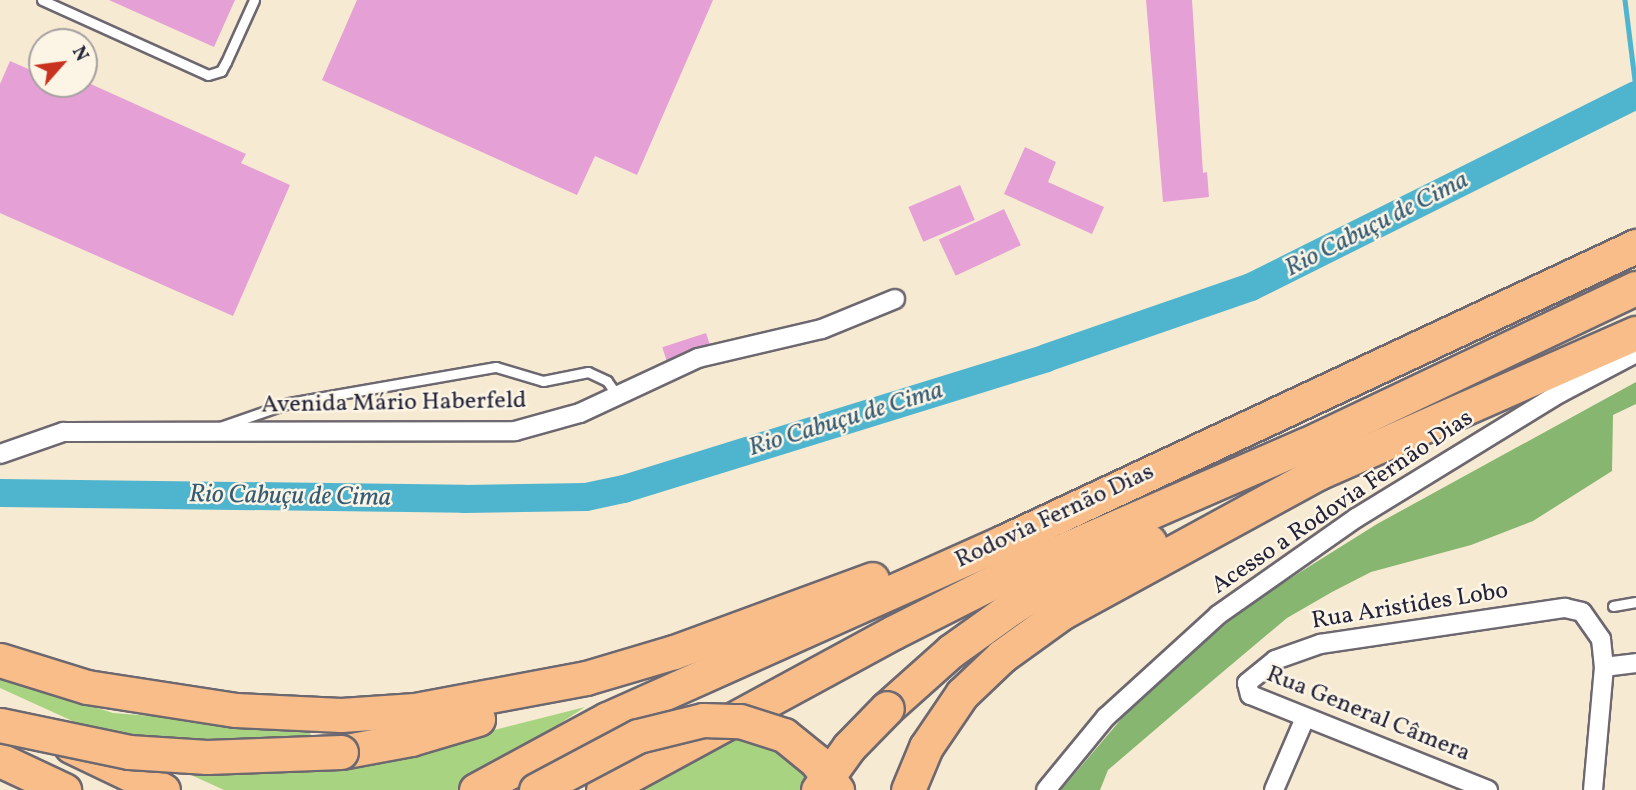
<!DOCTYPE html>
<html>
<head>
<meta charset="utf-8">
<style>
	body { margin:0 }
	#map { position:relative; width:1636px; height:790px; overflow:hidden; background:#f7ead3; font-family:Vollkorn,serif }
	div>[style] { position:absolute }
	.green>* { inset:0; background:#a8d481 }
	.forest>* { inset:0; background:#86b66f }
	.stream>* { height:4.5px; margin:-2.25px; padding:0 2.25px; transform-origin:2.25px; border-radius:2.25px; background:#4fb4ce }
	.river>* { height:28px; margin:-14px; padding:0 14px; transform-origin:14px; border-radius:14px; background:#4fb4ce }
	.building>* { inset:0; background:#e5a0d5; transform-origin:0 0 }
	.roads { filter:drop-shadow(2px 0 #6d6870) drop-shadow(-2px 0 #6d6870) drop-shadow(0 2px #6d6870) drop-shadow(0 -2px #6d6870) }
	.lane>* { height:9px; margin:-4.5px; padding:0 4.5px; transform-origin:4.5px; border-radius:4.5px; background:#fff }
	.street>* { height:18px; margin:-9px; padding:0 9px; transform-origin:9px; border-radius:9px; background:#fff }
	.highway>* { height:33px; margin:-16.5px; padding:0 16.5px; transform-origin:16.5px; border-radius:16.5px; background:#f8bd89 }
	.bridges { filter:drop-shadow(2px 0 #6d6870) drop-shadow(-2px 0 #6d6870) drop-shadow(0 2px #6d6870) drop-shadow(0 -2px #6d6870) }
	.highway-bridge>* { height:33px; margin:-16.5px; padding:0 16.5px; transform-origin:16.5px; border-radius:16.5px; background:#f8bd89 }
	span { translate:-50% -50%; white-space:nowrap; text-align:center; line-height:1.15; -webkit-text-stroke:5px #fcf5e5; paint-order:stroke }
	.street-label { font-size:24px; color:#22223b }
	.water-label { font-size:26px; color:#345c76; font-style:italic }
	.north { position:absolute; left:28px; top:28px; width:70px; height:70px; box-sizing:border-box; background:#fcf5e5; border:2px solid #a5a1a1; border-radius:50%; rotate:62deg; font-size:19px; font-weight:700; line-height:28px; text-align:center; color:#22223b }
	.north::after { content:''; display:block; margin:auto; width:24px; height:32px; background:#c8321e; clip-path:polygon(50% 0,100% 100%,50% 72%,0 100%) }
</style>
</head>
<body>
<div id="map">
	<div class="green">
		<div style="clip-path:polygon(0 677px,113px 713px,307px 728px,332px 771px,585px 707px,459px 790px,224px 790px,0 688px)"></div>
		<div style="clip-path:polygon(740px 735px,794px 754px,820px 790px,642px 790px)"></div>
	</div>
	<div class="forest">
		<div style="clip-path:polygon(1636px 382px,1636px 404px,1613px 415px,1612px 471px,1533px 521px,1471px 545px,1371px 572px,1332px 592px,1287px 618px,1212px 681px,1108px 770px,1100px 790px,1061px 790px,1145px 691px,1251px 603px,1377px 524px)"></div>
	</div>
	<div class="stream">
		<div style="left:1625px;top:0;width:89px;rotate:82.9deg"></div>
	</div>
	<div class="river">
		<div style="left:0;top:493px;width:464px;rotate:0.7deg"></div>
		<div style="left:464px;top:499px;width:122px;rotate:-0.9deg"></div>
		<div style="left:586px;top:497px;width:39px;rotate:-12deg"></div>
		<div style="left:624px;top:489px;width:442px;rotate:-17.2deg"></div>
		<div style="left:1046px;top:358px;width:217px;rotate:-19.1deg"></div>
		<div style="left:1251px;top:287px;width:430px;rotate:-26.5deg"></div>
	</div>
	<div class="building">
		<div style="clip-path:polygon(109px 0,235px 0,214px 47px)"></div>
		<div style="clip-path:polygon(357px 0,713px 0,637px 175px,595px 156px,577px 195px,322px 80px)"></div>
		<div style="clip-path:polygon(1146px 0,1192px 0,1203px 173px,1207px 172px,1209px 197px,1163px 202px)"></div>
		<div style="clip-path:polygon(10px 61px,42px 75px,42px 84px,84px 81px,246px 154px,241px 163px,290px 185px,233px 316px,0 213px,0 84px)"></div>
		<div style="clip-path:polygon(1025px 147px,1056px 162px,1048px 182px,1104px 207px,1092px 234px,1004px 194px)"></div>
		<div style="left:960px;top:185px;width:38px;height:56px;rotate:67deg"></div>
		<div style="left:1004px;top:209px;width:40px;height:72px;rotate:65deg"></div>
		<div style="left:706px;top:333px;width:20px;height:46px;rotate:72deg"></div>
	</div>
	<div class="roads">
		<div class="lane">
			<div style="left:42px;top:0;width:182px;rotate:24.3deg"></div>
			<div style="left:208px;top:75px;width:14px;rotate:-17deg"></div>
			<div style="left:221px;top:71px;width:10px;rotate:-61deg"></div>
			<div style="left:226px;top:62px;width:68px;rotate:-65.7deg"></div>
			<div style="left:220px;top:427px;width:73px;rotate:-19.2deg"></div>
			<div style="left:289px;top:403px;width:210px;rotate:-9.9deg"></div>
			<div style="left:496px;top:367px;width:49px;rotate:16.6deg"></div>
			<div style="left:543px;top:381px;width:46px;rotate:-11.3deg"></div>
			<div style="left:588px;top:372px;width:21px;rotate:25deg"></div>
			<div style="left:607px;top:381px;width:16px;rotate:55deg"></div>
			<div style="left:1613px;top:606px;width:23px;rotate:-10deg"></div>
		</div>
		<div class="street">
			<div style="left:0;top:454px;width:67px;rotate:-19.2deg"></div>
			<div style="left:63px;top:432px;width:452px;rotate:-0.1deg"></div>
			<div style="left:515px;top:431px;width:67px;rotate:-15.5deg"></div>
			<div style="left:580px;top:413px;width:130px;rotate:-25deg"></div>
			<div style="left:698px;top:358px;width:127px;rotate:-13.2deg"></div>
			<div style="left:822px;top:329px;width:79px;rotate:-22.3deg"></div>
			<div style="left:1604px;top:667px;width:32px;rotate:-7deg"></div>
			<div style="left:1046px;top:790px;width:94px;rotate:-50.6deg"></div>
			<div style="left:1106px;top:717px;width:151px;rotate:-42.3deg"></div>
			<div style="left:1218px;top:615px;width:169px;rotate:-35.1deg"></div>
			<div style="left:1356px;top:518px;width:239px;rotate:-31.5deg"></div>
			<div style="left:1560px;top:393px;width:86px;rotate:-27.8deg"></div>
			<div style="left:1274px;top:790px;width:78px;rotate:-66.7deg"></div>
			<div style="left:1488px;top:790px;width:256px;rotate:-158.2deg"></div>
			<div style="left:1250px;top:695px;width:12px;rotate:-104deg"></div>
			<div style="left:1247px;top:683px;width:36px;rotate:-39deg"></div>
			<div style="left:1275px;top:660px;width:48px;rotate:-19.6deg"></div>
			<div style="left:1320px;top:644px;width:248px;rotate:-8.4deg"></div>
			<div style="left:1565px;top:608px;width:17px;rotate:13deg"></div>
			<div style="left:1582px;top:612px;width:33px;rotate:55deg"></div>
			<div style="left:1601px;top:639px;width:28px;rotate:84deg"></div>
			<div style="left:1604px;top:667px;width:123px;rotate:95.1deg"></div>
		</div>
		<div class="highway">
			<div style="left:0;top:660px;width:91px;rotate:17.2deg"></div>
			<div style="left:87px;top:687px;width:151px;rotate:8.8deg"></div>
			<div style="left:236px;top:710px;width:105px;rotate:2.7deg"></div>
			<div style="left:341px;top:715px;width:74px;rotate:-3.9deg"></div>
			<div style="left:415px;top:710px;width:174px;rotate:-10.6deg"></div>
			<div style="left:586px;top:678px;width:92px;rotate:-16.5deg"></div>
			<div style="left:674px;top:652px;width:211px;rotate:-20.2deg"></div>
			<div style="left:887px;top:708px;width:86px;rotate:-41.7deg"></div>
			<div style="left:951px;top:651px;width:74px;rotate:-35.6deg"></div>
			<div style="left:1011px;top:608px;width:38px;rotate:-32deg"></div>
			<div style="left:1043px;top:588px;width:116px;rotate:-23.5deg"></div>
			<div style="left:71px;top:746px;width:102px;rotate:25.6deg"></div>
			<div style="left:341px;top:752px;width:71px;rotate:-10.5deg"></div>
			<div style="left:411px;top:739px;width:70px;rotate:-16.6deg"></div>
			<div style="left:0;top:760px;width:71px;rotate:25.1deg"></div>
			<div style="left:476px;top:790px;width:149px;rotate:-28.5deg"></div>
			<div style="left:607px;top:719px;width:436px;rotate:-24.1deg"></div>
			<div style="left:1005px;top:541px;width:697px;rotate:-25.06deg"></div>
			<div style="left:603px;top:790px;width:331px;rotate:-28.5deg"></div>
			<div style="left:894px;top:632px;width:138px;rotate:-26.8deg"></div>
			<div style="left:1017px;top:570px;width:314px;rotate:-23.5deg"></div>
			<div style="left:1305px;top:445px;width:366px;rotate:-25.4deg"></div>
			<div style="left:908px;top:790px;width:47px;rotate:-67.3deg"></div>
			<div style="left:926px;top:747px;width:64px;rotate:-55.8deg"></div>
			<div style="left:962px;top:694px;width:55px;rotate:-43.5deg"></div>
			<div style="left:1002px;top:656px;width:75px;rotate:-35.8deg"></div>
			<div style="left:1063px;top:612px;width:290px;rotate:-28.6deg"></div>
			<div style="left:1318px;top:473px;width:347px;rotate:-23.8deg"></div>
		</div>
	</div>
	<div class="bridges">
		<div class="highway-bridge">
			<div style="left:0;top:725px;width:132px;rotate:11.8deg"></div>
			<div style="left:129px;top:752px;width:78px;rotate:3.7deg"></div>
			<div style="left:207px;top:757px;width:134px;rotate:-2.1deg"></div>
			<div style="left:536px;top:790px;width:115px;rotate:-27.9deg"></div>
			<div style="left:638px;top:736px;width:67px;rotate:-13.8deg"></div>
			<div style="left:703px;top:720px;width:37px;rotate:2deg"></div>
			<div style="left:740px;top:721px;width:46px;rotate:17.7deg"></div>
			<div style="left:784px;top:735px;width:41px;rotate:39.1deg"></div>
			<div style="left:816px;top:761px;width:36px;rotate:54deg"></div>
			<div style="left:818px;top:790px;width:53px;rotate:-54.2deg"></div>
			<div style="left:849px;top:747px;width:54px;rotate:-45.7deg"></div>
		</div>
	</div>
	<div class="street-label">
		<span style="left:394px;top:404px;rotate:-1deg">Avenida Mário Haberfeld</span>
		<span style="left:1343px;top:503px;rotate:-34deg">Acesso a Rodovia Fernão Dias</span>
		<span style="left:1055px;top:517px;rotate:-25deg">Rodovia Fernão Dias</span>
		<span style="left:1410px;top:607px;rotate:-9deg">Rua Aristides Lobo</span>
		<span style="left:1368px;top:715px;rotate:22deg">Rua General Câmera</span>
	</div>
	<div class="water-label">
		<span style="left:1377px;top:225px;rotate:-27deg">Rio Cabuçu de Cima</span>
		<span style="left:846px;top:420px;rotate:-17deg">Rio Cabuçu de Cima</span>
		<span style="left:290px;top:497px;rotate:1deg">Rio Cabuçu de Cima</span>
	</div>
	<div class="north">N</div>
</div>
</body>
</html>
